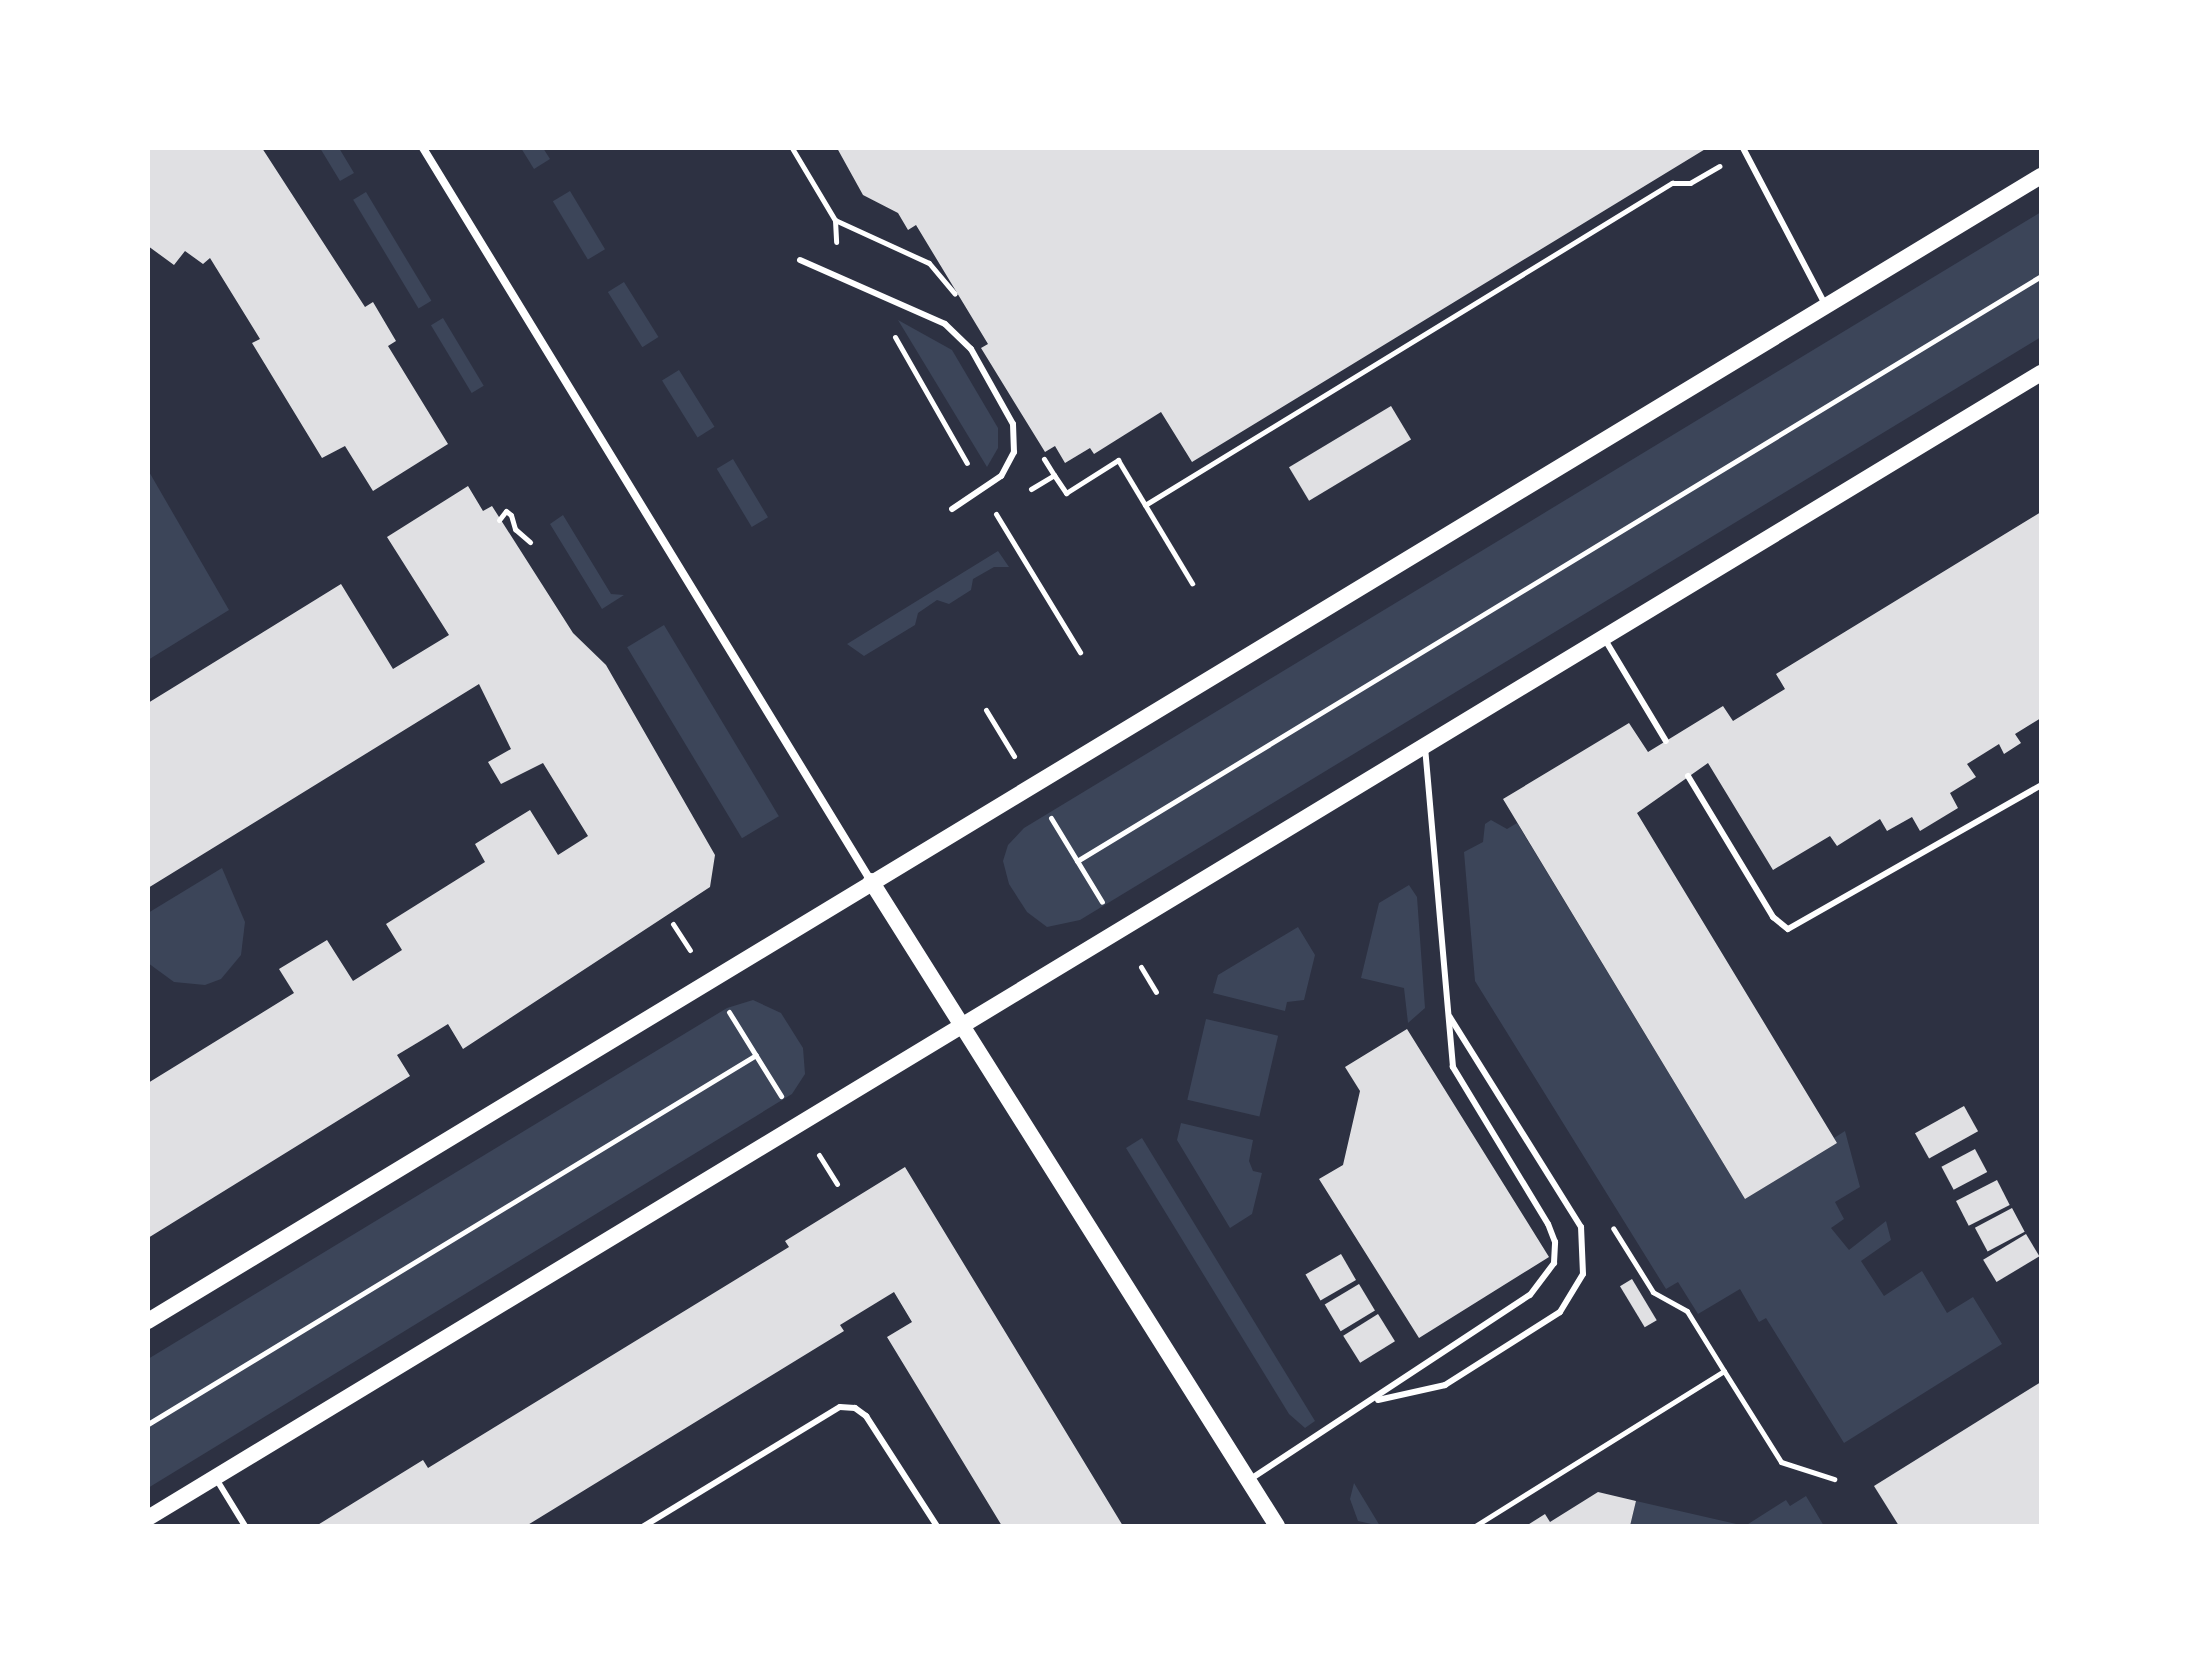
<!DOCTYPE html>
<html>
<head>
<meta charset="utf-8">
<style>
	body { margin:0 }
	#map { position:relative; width:2189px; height:1674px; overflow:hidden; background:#2d3142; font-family:Manrope,sans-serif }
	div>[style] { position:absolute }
	.green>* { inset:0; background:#3c4559; transform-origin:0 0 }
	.building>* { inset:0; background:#e0e0e3; transform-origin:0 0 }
	.path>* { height:5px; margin:-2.5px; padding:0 2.5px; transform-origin:2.5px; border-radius:2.5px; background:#fff }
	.service>* { height:6px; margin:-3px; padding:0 3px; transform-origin:3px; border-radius:3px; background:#fff }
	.minor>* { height:8px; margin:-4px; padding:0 4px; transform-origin:4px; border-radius:4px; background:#fff }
	.secondary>* { height:16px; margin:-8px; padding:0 8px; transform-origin:8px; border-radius:8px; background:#fff }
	span { translate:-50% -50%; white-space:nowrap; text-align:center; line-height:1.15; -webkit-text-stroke:6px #fff; paint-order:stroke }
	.frame { position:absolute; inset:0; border:150px solid #fff; pointer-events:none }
</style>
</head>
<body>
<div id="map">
	<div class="green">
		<div style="clip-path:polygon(320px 148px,339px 148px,354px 173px,340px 181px)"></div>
		<div style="clip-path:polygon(521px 148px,543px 148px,550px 159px,534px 169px)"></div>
		<div style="left:570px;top:191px;width:68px;height:20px;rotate:59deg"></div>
		<div style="left:366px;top:192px;width:127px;height:15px;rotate:59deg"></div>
		<div style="clip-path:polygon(2041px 212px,2041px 337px,1080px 920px,1047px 927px,1027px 912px,1009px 884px,1003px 861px,1008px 845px,1024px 828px)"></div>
		<div style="left:624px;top:282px;width:65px;height:19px;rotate:58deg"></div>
		<div style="left:443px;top:318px;width:79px;height:14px;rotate:59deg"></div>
		<div style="clip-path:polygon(898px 320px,952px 350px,998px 428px,998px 448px,987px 467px)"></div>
		<div style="left:679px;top:370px;width:67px;height:20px;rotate:58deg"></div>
		<div style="left:733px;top:459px;width:68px;height:19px;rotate:59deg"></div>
		<div style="clip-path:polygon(148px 470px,229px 610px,148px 660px)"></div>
		<div style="clip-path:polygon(563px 515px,611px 594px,624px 595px,602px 609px,550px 524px)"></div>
		<div style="clip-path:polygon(998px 551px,1009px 567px,994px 567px,973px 579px,971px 590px,949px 604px,937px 600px,918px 613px,915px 625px,864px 656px,847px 644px)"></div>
		<div style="left:664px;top:625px;width:223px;height:43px;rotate:59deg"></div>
		<div style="clip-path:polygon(1491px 820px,1507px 829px,1517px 823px,1745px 1199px,1837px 1143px,1834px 1138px,1845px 1131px,1860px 1187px,1835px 1202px,1844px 1219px,1831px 1228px,1849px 1250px,1886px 1221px,1891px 1240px,1861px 1261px,1884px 1296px,1922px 1271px,1947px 1313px,1973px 1297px,2002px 1344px,1844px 1443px,1766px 1318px,1759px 1322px,1740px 1289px,1698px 1314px,1678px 1282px,1666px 1289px,1475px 981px,1464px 852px,1483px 842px,1485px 824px)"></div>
		<div style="clip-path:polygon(222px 868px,245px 922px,241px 955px,221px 979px,205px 985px,174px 982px,148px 963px,148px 913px)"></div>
		<div style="clip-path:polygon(1409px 885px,1417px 897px,1425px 1008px,1408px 1023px,1404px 988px,1361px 978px,1379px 903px)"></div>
		<div style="clip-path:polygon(1298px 927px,1315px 955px,1304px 1000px,1287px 1002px,1285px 1011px,1213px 993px,1218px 975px)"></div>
		<div style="clip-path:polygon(753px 1000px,781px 1013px,803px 1048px,805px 1074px,792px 1094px,148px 1488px,148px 1359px,727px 1008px)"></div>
		<div style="left:1206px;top:1019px;width:74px;height:83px;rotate:13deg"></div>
		<div style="clip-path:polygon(1181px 1123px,1253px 1140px,1249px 1161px,1253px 1171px,1262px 1173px,1252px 1214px,1230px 1228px,1177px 1140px)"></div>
		<div style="clip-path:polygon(1142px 1138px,1315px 1421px,1305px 1428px,1289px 1414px,1126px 1148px)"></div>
		<div style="clip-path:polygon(1354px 1483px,1380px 1526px,1358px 1521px,1350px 1499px)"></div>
		<div style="clip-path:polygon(1806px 1496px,1824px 1526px,1630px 1526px,1636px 1501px,1745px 1526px,1786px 1500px,1790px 1506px)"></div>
	</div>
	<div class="building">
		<div style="clip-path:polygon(148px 148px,262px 148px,365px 307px,373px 302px,396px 341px,388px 346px,448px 444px,373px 491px,345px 446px,322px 458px,252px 343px,260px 339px,210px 258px,203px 264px,185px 251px,174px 265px,148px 246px)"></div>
		<div style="clip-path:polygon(837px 148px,1707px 148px,1192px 462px,1161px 412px,1094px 454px,1090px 448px,1065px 463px,1055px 446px,1045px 452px,981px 348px,988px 344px,916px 225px,908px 230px,898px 213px,863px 195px)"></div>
		<div style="left:1391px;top:406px;width:39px;height:119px;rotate:59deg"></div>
		<div style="clip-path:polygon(468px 486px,483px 511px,492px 506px,573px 633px,606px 665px,715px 855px,710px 887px,463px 1049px,448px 1024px,422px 1040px,397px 1055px,410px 1076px,148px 1238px,148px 1083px,294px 993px,279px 969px,327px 940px,353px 981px,402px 950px,386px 924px,485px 862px,475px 844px,530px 810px,558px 855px,588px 836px,543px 763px,501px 784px,488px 762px,511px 749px,479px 684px,148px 888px,148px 703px,341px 584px,393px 669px,449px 635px,387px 537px)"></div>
		<div style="clip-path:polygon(2041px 512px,2041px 718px,2015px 734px,2021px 743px,2004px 754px,1999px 744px,1967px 764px,1976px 777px,1950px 793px,1958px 808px,1920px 831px,1912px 817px,1887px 831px,1880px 819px,1837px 846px,1830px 836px,1773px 870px,1708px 763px,1637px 813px,1837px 1143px,1745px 1199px,1503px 799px,1629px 723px,1648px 752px,1723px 706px,1733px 721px,1785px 689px,1776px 674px)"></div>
		<div style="clip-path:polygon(1407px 1029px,1549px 1257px,1419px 1338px,1319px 1179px,1343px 1165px,1360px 1091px,1345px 1067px)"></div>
		<div style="left:1964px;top:1106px;width:29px;height:56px;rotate:61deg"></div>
		<div style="left:1975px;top:1149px;width:26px;height:38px;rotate:62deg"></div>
		<div style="clip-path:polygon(905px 1167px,1123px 1526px,1002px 1526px,887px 1337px,912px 1322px,894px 1292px,840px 1325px,844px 1331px,526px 1526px,316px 1526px,423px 1460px,428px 1468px,789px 1247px,785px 1241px)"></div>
		<div style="left:1997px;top:1180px;width:28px;height:46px;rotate:63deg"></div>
		<div style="left:2012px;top:1208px;width:27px;height:42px;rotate:62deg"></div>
		<div style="left:2026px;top:1234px;width:26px;height:50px;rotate:59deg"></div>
		<div style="left:1341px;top:1254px;width:30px;height:41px;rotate:60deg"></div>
		<div style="left:1632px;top:1279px;width:48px;height:14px;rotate:59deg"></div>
		<div style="left:1359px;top:1284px;width:31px;height:40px;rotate:59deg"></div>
		<div style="left:1378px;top:1314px;width:32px;height:41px;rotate:58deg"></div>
		<div style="clip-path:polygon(2041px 1382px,2041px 1526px,1899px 1526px,1874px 1486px)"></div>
		<div style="clip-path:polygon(1598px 1492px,1636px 1501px,1630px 1526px,1526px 1526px,1545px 1514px,1550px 1522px)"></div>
	</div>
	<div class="path">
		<div style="left:792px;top:148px;width:84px;rotate:59.2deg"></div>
		<div style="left:835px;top:220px;width:22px;rotate:87deg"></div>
		<div style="left:835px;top:220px;width:103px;rotate:24.6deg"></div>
		<div style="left:929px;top:263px;width:40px;rotate:50deg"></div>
		<div style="left:895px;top:337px;width:145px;rotate:60.3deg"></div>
		<div style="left:1054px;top:475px;width:22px;rotate:56deg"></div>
		<div style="left:1066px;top:493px;width:62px;rotate:-32.4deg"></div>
		<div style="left:1118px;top:460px;width:144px;rotate:59deg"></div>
		<div style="left:1031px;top:489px;width:27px;rotate:-31deg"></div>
		<div style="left:1054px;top:475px;width:19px;rotate:-122deg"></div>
		<div style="left:1145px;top:505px;width:618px;rotate:-31.43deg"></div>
		<div style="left:1672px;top:183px;width:18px"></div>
		<div style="left:1690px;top:183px;width:34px;rotate:-30deg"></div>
		<div style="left:996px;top:514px;width:162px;rotate:58.7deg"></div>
		<div style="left:499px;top:520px;width:11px;rotate:-52deg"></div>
		<div style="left:506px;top:511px;width:6px;rotate:39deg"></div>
		<div style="left:511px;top:515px;width:15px;rotate:74deg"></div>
		<div style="left:515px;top:529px;width:20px;rotate:41deg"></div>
		<div style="left:986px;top:710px;width:54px;rotate:58.7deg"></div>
		<div style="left:1051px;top:818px;width:98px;rotate:58.7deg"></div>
		<div style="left:1077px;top:861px;width:1128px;rotate:-31.25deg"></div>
		<div style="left:673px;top:924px;width:31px;rotate:57deg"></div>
		<div style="left:1141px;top:967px;width:29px;rotate:59deg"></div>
		<div style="left:729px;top:1012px;width:99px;rotate:58.2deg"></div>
		<div style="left:819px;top:1155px;width:34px;rotate:58deg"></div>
		<div style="left:1724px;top:1371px;width:107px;rotate:57.9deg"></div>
		<div style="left:1781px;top:1462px;width:56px;rotate:17.8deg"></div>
		<div style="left:148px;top:1424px;width:711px;rotate:-31.25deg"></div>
		<div style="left:1475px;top:1526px;width:293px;rotate:-31.9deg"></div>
		<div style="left:1724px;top:1371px;width:70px;rotate:-121.7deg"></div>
		<div style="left:1687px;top:1311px;width:39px;rotate:-151deg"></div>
		<div style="left:1653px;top:1292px;width:75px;rotate:-122deg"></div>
	</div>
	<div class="service">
		<div style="left:1743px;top:148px;width:176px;rotate:62.3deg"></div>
		<div style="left:800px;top:260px;width:158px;rotate:23.8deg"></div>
		<div style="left:945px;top:324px;width:36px;rotate:44deg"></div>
		<div style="left:971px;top:349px;width:86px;rotate:60.8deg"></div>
		<div style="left:1013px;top:424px;width:28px;rotate:88deg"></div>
		<div style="left:1014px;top:452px;width:27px;rotate:118deg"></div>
		<div style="left:1001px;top:476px;width:59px;rotate:146deg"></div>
		<div style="left:1604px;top:638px;width:120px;rotate:59deg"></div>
		<div style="left:1688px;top:776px;width:165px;rotate:58.9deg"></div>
		<div style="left:1773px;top:917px;width:19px;rotate:39deg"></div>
		<div style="left:1788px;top:929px;width:291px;rotate:-29.6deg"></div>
		<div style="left:1378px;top:1400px;width:69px;rotate:-12.6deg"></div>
		<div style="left:1445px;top:1385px;width:136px;rotate:-32.4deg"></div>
		<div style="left:1560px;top:1312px;width:44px;rotate:-58.8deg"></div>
		<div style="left:1583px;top:1274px;width:47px;rotate:-92.4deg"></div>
		<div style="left:1581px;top:1227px;width:248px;rotate:-122deg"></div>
		<div style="left:215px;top:1477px;width:57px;rotate:58.5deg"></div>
		<div style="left:1249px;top:1480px;width:336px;rotate:-33.4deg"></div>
		<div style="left:1530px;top:1295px;width:40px;rotate:-53deg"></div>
		<div style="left:1554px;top:1263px;width:21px;rotate:-87deg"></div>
		<div style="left:1555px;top:1242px;width:19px;rotate:-111deg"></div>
		<div style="left:1548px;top:1224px;width:184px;rotate:-121.2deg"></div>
		<div style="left:1453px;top:1067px;width:319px;rotate:-95deg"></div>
		<div style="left:644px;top:1526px;width:229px;rotate:-31.3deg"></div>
		<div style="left:840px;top:1407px;width:15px;rotate:4deg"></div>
		<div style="left:855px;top:1408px;width:14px;rotate:36deg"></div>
		<div style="left:866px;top:1416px;width:131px;rotate:57.2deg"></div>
	</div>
	<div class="minor">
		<div style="left:423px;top:148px;width:859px;rotate:58.57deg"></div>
	</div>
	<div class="secondary">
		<div style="left:871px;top:881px;width:762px;rotate:57.81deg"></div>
		<div style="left:148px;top:1321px;width:2212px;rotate:-31.17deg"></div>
		<div style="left:148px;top:1518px;width:2212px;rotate:-31.17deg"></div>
	</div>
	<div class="frame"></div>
</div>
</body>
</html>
